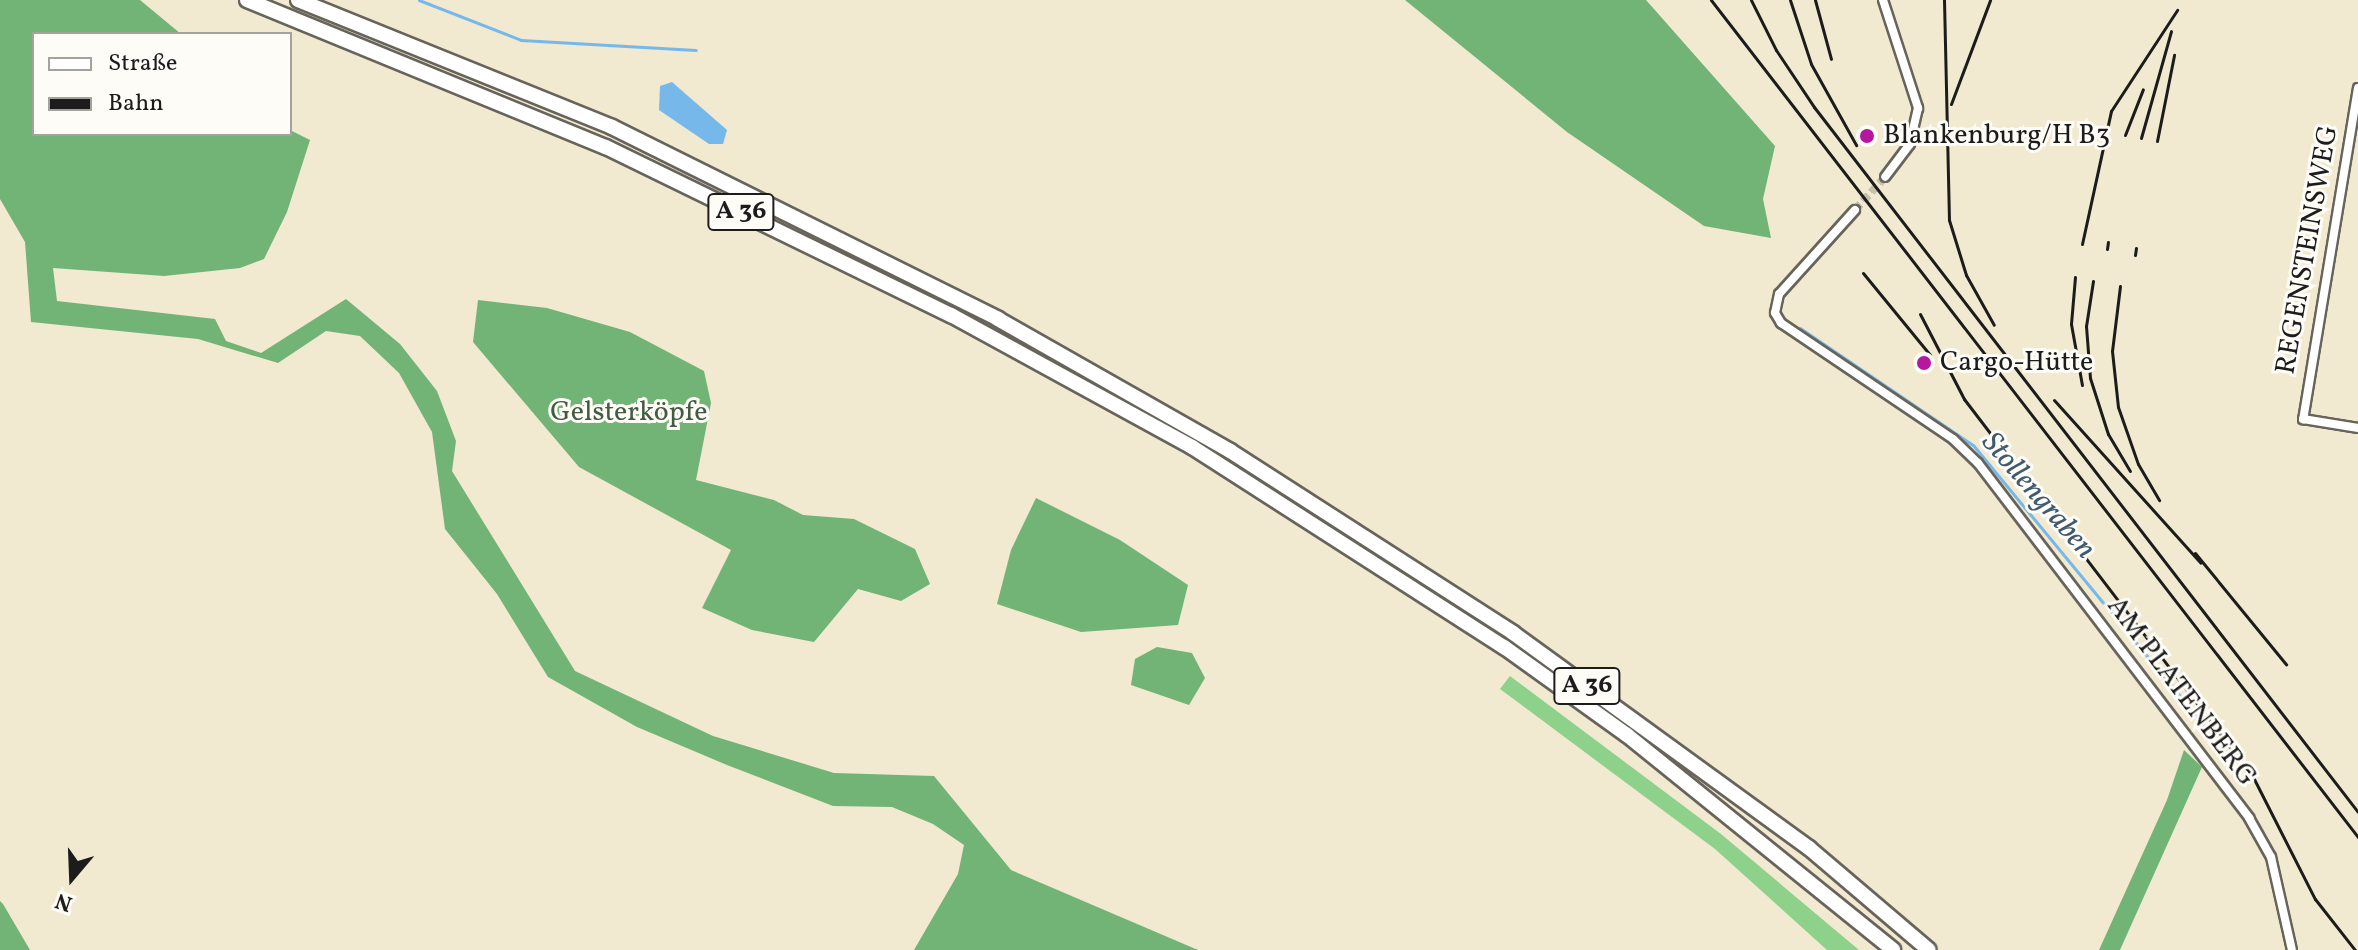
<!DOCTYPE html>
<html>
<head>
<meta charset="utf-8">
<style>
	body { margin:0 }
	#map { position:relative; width:2358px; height:950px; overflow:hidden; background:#f1e9d0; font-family:Vollkorn,serif }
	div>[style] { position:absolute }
	.green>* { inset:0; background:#8ed18a }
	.forest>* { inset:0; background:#72b376 }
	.water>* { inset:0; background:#77b8eb }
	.stream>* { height:3px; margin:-1.5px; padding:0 1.5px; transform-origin:1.5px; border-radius:1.5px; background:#77b8eb }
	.minor-tunnel>* { height:8px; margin-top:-4px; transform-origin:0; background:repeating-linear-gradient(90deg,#c6c0ac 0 8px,transparent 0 12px) }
	.roads { filter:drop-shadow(2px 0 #67645b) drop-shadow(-2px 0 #67645b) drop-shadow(0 2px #67645b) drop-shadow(0 -2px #67645b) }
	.minor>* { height:8px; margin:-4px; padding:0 4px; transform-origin:4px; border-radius:4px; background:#fff }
	.motorway>* { height:14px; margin:-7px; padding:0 7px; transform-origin:7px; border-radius:7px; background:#fff }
	.rail>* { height:3px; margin:-1.5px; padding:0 1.5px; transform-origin:1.5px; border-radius:1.5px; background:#1c1c1c }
	.dots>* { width:22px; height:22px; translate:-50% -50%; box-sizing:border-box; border:4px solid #fdfcf7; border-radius:50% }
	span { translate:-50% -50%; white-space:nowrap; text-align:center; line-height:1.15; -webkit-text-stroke:6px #fdfcf7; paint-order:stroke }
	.shield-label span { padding:2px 6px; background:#fdfcf7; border:2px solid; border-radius:6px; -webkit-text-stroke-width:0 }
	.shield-label { font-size:26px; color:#1c1c1c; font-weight:700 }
	.poi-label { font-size:28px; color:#1c1c1c }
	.left { translate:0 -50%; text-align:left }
	.street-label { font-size:28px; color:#1c1c1c }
	.park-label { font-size:28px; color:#445b42 }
	.water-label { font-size:30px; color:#405a6f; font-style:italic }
	.legend { position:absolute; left:32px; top:32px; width:260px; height:104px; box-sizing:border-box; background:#fdfcf7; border:2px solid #a3a29f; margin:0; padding:10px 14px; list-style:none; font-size:24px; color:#1c1c1c }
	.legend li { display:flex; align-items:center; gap:16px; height:40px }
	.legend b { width:40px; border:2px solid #a3a29f }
	.north { position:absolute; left:32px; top:838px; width:80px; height:80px; -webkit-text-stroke:6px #fdfcf7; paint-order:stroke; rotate:199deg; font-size:22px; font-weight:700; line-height:32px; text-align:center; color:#1c1c1c }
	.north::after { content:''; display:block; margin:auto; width:28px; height:36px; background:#1c1c1c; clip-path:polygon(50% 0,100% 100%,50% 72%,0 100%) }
</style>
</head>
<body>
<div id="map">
	<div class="green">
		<div style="clip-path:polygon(1510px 676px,1721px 834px,1859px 950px,1827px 950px,1715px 849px,1500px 689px)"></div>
	</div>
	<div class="forest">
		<div style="clip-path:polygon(0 0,140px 0,181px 34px,34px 34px,34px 134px,290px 134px,290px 130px,310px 140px,287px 212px,264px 259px,240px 268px,164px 276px,53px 268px,57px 301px,215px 319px,226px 341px,261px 353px,346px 299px,400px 344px,437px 391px,456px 441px,452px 471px,575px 671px,713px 736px,834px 773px,934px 776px,1011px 870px,1198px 950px,914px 950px,958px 874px,964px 845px,933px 824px,892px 807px,833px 806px,727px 765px,637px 727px,548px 677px,497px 594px,445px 529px,432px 432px,399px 373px,360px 336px,326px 331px,278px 363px,198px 339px,31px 322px,25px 242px,0 199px)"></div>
		<div style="clip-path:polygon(1405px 0,1646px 0,1775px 146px,1763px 199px,1771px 238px,1704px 226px,1567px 132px)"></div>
		<div style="clip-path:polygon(478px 300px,547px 308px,630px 332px,704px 371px,711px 403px,696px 480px,774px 500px,803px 515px,854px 519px,915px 549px,930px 584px,901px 601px,858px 589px,814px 642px,752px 630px,702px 608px,731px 550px,579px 467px,473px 342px)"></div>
		<div style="clip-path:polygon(1036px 498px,1120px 540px,1188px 585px,1178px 625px,1081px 632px,997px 604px,1011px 550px)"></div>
		<div style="clip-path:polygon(1157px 647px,1192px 653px,1205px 678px,1189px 705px,1131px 685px,1135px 659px)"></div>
		<div style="clip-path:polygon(2184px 750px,2202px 767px,2120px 950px,2099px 950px,2167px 800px)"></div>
		<div style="clip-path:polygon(0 901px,3px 904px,30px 950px,0 950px)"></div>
	</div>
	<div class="water">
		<div style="clip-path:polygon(672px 82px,727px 130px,723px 144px,709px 144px,659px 110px,660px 86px)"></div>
	</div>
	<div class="stream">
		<div style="left:419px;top:0;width:110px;rotate:21.4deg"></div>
		<div style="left:521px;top:40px;width:175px;rotate:3.3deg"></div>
		<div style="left:1800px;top:328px;width:209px;rotate:34.1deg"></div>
		<div style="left:1973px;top:445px;width:371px;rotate:50.5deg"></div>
	</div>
	<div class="minor-tunnel">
		<div style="left:1855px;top:210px;width:45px;rotate:-47.7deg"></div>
	</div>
	<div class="roads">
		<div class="minor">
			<div style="left:1883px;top:0;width:114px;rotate:72deg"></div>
			<div style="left:1918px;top:108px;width:37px;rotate:103deg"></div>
			<div style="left:1910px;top:144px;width:41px;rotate:127.1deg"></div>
			<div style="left:2358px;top:88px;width:336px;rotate:99.4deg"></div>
			<div style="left:2303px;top:419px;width:56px;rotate:9.3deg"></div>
			<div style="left:1855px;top:210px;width:113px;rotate:132.1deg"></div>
			<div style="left:1779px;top:294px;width:19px;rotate:102deg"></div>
			<div style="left:1775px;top:313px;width:12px;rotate:59deg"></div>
			<div style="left:1781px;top:323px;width:207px;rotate:34deg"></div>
			<div style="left:1953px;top:439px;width:35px;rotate:44deg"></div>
			<div style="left:1978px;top:463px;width:447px;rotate:52.6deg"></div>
			<div style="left:2249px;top:818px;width:45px;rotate:60.6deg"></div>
			<div style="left:2271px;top:857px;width:95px;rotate:77.3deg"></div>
		</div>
		<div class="motorway">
			<div style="left:247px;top:0;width:388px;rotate:22.3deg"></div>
			<div style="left:606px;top:147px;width:384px;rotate:26deg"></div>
			<div style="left:951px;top:315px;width:275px;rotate:28.7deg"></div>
			<div style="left:1192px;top:447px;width:371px;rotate:32.7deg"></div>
			<div style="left:1504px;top:647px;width:151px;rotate:35.6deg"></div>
			<div style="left:1627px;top:735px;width:342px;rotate:38.9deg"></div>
			<div style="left:298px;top:0;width:339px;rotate:22deg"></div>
			<div style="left:612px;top:127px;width:431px;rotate:26.4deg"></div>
			<div style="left:998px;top:319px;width:267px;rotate:29.6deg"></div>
			<div style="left:1230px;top:451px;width:336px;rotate:32.7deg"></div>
			<div style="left:1513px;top:633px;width:366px;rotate:36deg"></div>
			<div style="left:1809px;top:848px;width:157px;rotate:40.4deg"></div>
		</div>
	</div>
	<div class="rail">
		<div style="left:1711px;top:0;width:1058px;rotate:52.3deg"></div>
		<div style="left:1751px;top:0;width:56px;rotate:63.4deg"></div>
		<div style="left:1776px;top:50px;width:69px;rotate:56.3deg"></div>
		<div style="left:1814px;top:107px;width:890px;rotate:52.35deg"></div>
		<div style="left:1790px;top:0;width:67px;rotate:71.8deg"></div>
		<div style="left:1811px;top:64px;width:93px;rotate:60.9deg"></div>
		<div style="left:1815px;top:0;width:61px;rotate:74.8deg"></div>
		<div style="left:1944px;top:0;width:220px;rotate:88.7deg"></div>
		<div style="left:1949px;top:220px;width:58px;rotate:72.8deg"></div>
		<div style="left:1966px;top:275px;width:57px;rotate:60.8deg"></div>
		<div style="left:1951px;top:104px;width:111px;rotate:-69.4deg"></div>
		<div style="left:2125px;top:135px;width:49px;rotate:-68.6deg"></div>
		<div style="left:2141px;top:138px;width:111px;rotate:-74.3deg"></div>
		<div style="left:2157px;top:141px;width:88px;rotate:-78.8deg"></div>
		<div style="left:2082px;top:244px;width:136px;rotate:-77.7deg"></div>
		<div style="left:2111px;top:111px;width:121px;rotate:-56.8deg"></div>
		<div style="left:2107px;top:249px;width:7px;rotate:-82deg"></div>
		<div style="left:2135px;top:255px;width:7px;rotate:-82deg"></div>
		<div style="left:1863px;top:273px;width:106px;rotate:50.7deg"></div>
		<div style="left:2075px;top:277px;width:47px;rotate:94.9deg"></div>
		<div style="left:2071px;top:324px;width:62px;rotate:79.8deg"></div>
		<div style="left:2093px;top:281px;width:46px;rotate:98.8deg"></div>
		<div style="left:2086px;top:326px;width:52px;rotate:85.6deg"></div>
		<div style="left:2090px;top:378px;width:59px;rotate:72.2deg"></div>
		<div style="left:2108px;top:434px;width:43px;rotate:59.3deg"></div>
		<div style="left:2120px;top:286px;width:65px;rotate:97deg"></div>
		<div style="left:2112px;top:351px;width:56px;rotate:83.9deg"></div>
		<div style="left:2118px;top:407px;width:60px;rotate:70.7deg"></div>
		<div style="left:2138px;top:464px;width:42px;rotate:59.7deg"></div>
		<div style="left:1920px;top:314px;width:96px;rotate:62.6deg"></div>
		<div style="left:1964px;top:399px;width:476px;rotate:52.6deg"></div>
		<div style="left:2253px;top:777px;width:137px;rotate:63.1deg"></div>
		<div style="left:2315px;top:899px;width:65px;rotate:51.9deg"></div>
		<div style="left:2054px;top:400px;width:219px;rotate:48deg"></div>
		<div style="left:2195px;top:553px;width:144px;rotate:50.7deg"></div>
	</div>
	<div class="dots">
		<div style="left:1867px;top:136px;background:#b5179e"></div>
		<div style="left:1924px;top:363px;background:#b5179e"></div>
	</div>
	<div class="shield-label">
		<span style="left:741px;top:212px">A 36</span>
		<span style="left:1587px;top:686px">A 36</span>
	</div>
	<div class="poi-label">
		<span class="left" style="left:1883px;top:136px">Blankenburg/H B3</span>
		<span class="left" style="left:1940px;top:363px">Cargo-Hütte</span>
	</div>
	<div class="street-label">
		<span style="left:2308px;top:250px;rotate:-80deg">REGENSTEINSWEG</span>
		<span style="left:2181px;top:692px;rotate:53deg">AM PLATENBERG</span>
	</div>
	<div class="park-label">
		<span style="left:629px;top:413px">Gelsterköpfe</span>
	</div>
	<div class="water-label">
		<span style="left:2038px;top:496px;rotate:49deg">Stollengraben</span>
	</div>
	<ul class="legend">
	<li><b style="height:10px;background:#fff"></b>Straße</li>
	<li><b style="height:10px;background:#1c1c1c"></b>Bahn</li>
	</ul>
	<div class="north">N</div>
</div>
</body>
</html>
